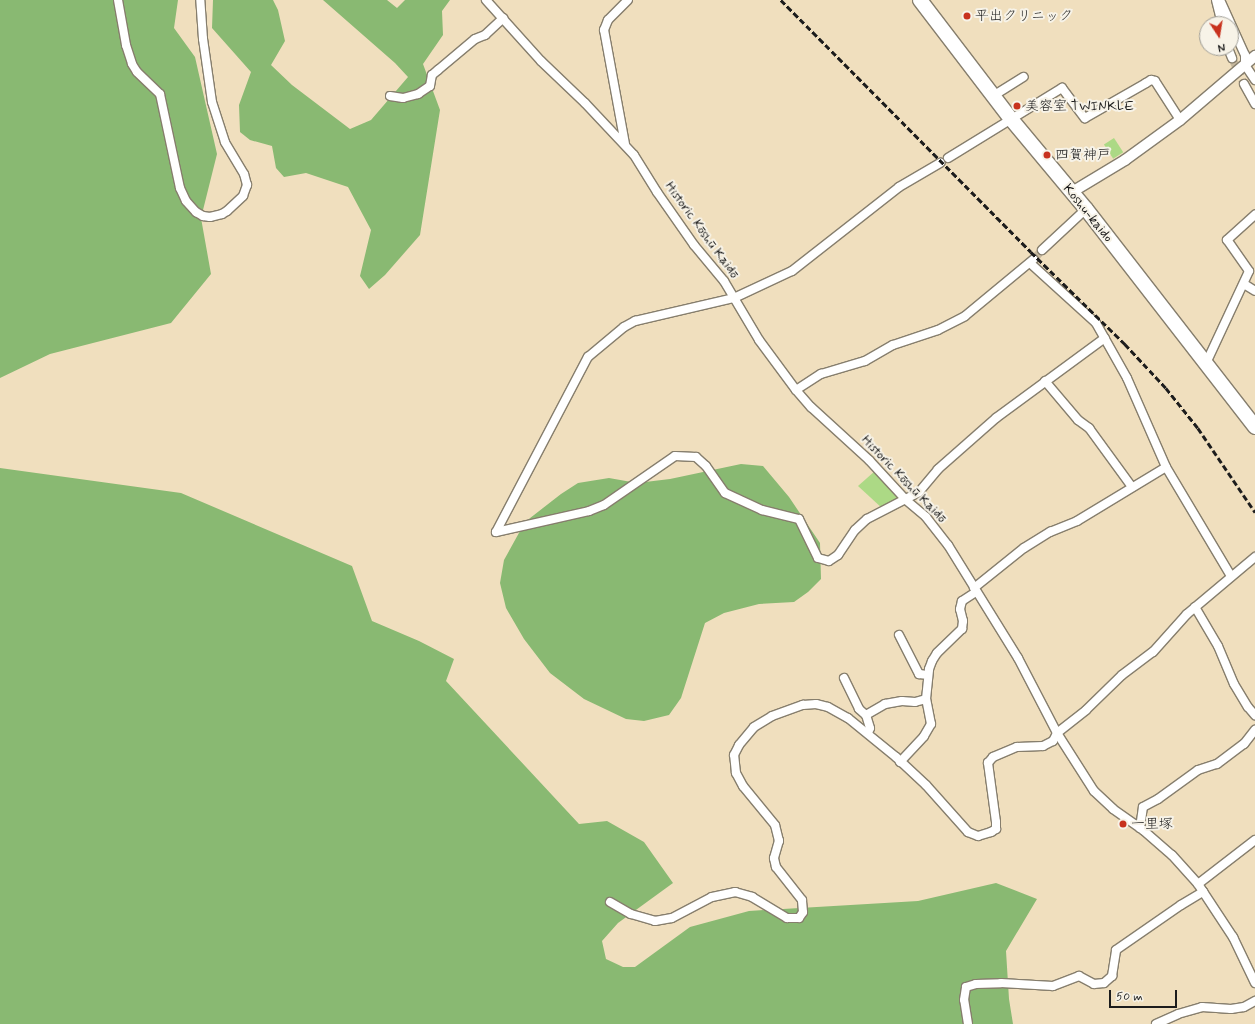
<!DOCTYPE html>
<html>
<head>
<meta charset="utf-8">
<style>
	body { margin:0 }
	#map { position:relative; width:1255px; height:1024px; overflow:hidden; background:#f0dfbe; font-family:Mynerve,"Klee One",sans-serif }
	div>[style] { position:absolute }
	.green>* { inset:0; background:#acd985; transform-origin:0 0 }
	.forest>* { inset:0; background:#89b972 }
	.minor-tunnel>* { height:8px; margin-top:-4px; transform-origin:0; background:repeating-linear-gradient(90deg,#c6b89e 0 8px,transparent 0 12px) }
	.roads { filter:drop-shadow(1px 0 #867e6d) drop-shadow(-1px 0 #867e6d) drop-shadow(0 1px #867e6d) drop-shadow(0 -1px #867e6d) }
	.minor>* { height:8px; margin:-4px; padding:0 4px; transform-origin:4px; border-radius:4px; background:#fff }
	.tertiary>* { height:10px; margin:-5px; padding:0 5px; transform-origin:5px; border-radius:5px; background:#fff }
	.trunk>* { height:14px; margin:-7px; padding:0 7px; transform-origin:7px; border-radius:7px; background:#fff }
	.rail>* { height:2.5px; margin-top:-1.25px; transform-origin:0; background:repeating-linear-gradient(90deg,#1c1c1c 0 6px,transparent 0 9px) }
	.dots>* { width:11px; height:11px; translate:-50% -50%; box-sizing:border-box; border:2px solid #f7f3e8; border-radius:50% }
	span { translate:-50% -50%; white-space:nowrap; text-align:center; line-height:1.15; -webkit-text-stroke:4px #f7f3e8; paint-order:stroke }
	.poi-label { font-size:14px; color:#1c1c1c }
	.left { translate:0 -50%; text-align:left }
	.street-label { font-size:14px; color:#1c1c1c }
	.north { position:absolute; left:1199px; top:16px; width:40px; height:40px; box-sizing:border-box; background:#f7f3e8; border:1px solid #9f9d96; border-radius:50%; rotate:168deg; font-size:11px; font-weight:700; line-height:16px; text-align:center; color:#1c1c1c }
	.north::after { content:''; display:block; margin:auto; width:14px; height:18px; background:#c8321e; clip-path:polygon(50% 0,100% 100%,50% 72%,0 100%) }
	.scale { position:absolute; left:1109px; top:990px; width:68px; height:18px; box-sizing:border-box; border:2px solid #1c1c1c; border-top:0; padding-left:5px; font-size:12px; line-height:14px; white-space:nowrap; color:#1c1c1c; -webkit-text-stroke:3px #f7f3e8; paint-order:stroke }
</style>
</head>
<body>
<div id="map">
	<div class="green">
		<div style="left:1114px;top:138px;width:17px;height:12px;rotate:57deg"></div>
		<div style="clip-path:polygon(875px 471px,900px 498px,883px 509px,858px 486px)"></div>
	</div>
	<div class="forest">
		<div style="clip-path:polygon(0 0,178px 0,174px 28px,195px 57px,217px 154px,201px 218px,211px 274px,171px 323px,50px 354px,0 378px)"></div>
		<div style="clip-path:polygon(213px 0,273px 0,278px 10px,285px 41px,271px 65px,292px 85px,350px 129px,371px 120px,408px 77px,395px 63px,323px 0,387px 0,397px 8px,405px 0,450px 0,442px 11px,443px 35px,423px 64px,440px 110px,420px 235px,385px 275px,369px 289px,360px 276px,371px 230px,348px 187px,306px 173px,284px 177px,276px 168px,272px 146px,250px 140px,240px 132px,239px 105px,251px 72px,212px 28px)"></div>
		<div style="clip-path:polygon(741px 464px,763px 466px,789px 497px,820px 543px,821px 579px,808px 592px,794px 602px,759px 604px,724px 613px,705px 623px,681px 698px,669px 715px,644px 721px,626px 719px,584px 699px,550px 673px,524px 639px,506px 608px,500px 583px,504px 560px,525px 522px,561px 494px,578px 483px,609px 478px,637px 483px,670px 479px)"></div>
		<div style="clip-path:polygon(0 468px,181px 493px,352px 566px,372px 621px,419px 641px,454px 659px,446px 681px,579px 824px,607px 821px,644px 842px,673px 883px,618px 923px,602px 941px,606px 959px,623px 967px,635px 967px,690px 927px,749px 911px,918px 901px,996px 883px,1037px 899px,1006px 951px,1009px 999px,1013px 1024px,0 1024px)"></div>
	</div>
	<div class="minor-tunnel">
		<div style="left:1232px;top:58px;width:29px;rotate:65deg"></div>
		<div style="left:1034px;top:259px;width:12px;rotate:-48deg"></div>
	</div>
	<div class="roads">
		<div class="minor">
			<div style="left:118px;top:0;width:46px;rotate:79.9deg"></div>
			<div style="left:126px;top:45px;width:20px;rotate:72deg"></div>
			<div style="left:132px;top:64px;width:9px;rotate:58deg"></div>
			<div style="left:137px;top:72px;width:32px;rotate:44deg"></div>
			<div style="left:160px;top:94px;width:96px;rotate:78deg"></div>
			<div style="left:180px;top:188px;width:14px;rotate:65deg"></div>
			<div style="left:186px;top:201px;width:15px;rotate:48deg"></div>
			<div style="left:196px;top:212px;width:8px;rotate:30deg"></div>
			<div style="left:203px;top:216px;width:7px;rotate:8deg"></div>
			<div style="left:210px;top:217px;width:12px;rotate:-14deg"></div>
			<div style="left:222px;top:214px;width:6px;rotate:-31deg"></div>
			<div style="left:227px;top:211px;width:22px;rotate:-43deg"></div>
			<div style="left:243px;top:196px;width:12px;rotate:-70deg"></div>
			<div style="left:247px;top:185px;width:11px;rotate:-105deg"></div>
			<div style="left:244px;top:174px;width:37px;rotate:-121deg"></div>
			<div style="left:225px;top:142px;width:42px;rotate:-108deg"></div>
			<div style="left:212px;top:102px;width:64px;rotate:-98.1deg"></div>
			<div style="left:203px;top:39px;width:39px;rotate:-94deg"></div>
			<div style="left:486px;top:0;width:82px;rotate:48deg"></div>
			<div style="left:541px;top:61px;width:61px;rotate:43.7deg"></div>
			<div style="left:585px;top:103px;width:71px;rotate:46.7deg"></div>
			<div style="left:634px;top:155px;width:44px;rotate:58.1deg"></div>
			<div style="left:657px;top:192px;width:65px;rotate:55.1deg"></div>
			<div style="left:694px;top:245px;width:47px;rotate:50.2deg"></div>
			<div style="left:724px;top:281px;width:69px;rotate:59.3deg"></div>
			<div style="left:759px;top:340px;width:62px;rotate:53.5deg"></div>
			<div style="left:796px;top:390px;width:23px;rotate:49deg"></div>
			<div style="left:811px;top:407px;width:79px;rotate:42.4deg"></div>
			<div style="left:869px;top:460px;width:54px;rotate:47.2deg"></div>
			<div style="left:906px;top:500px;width:26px;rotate:40deg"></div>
			<div style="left:926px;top:517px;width:36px;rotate:52deg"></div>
			<div style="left:948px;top:545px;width:133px;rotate:58.2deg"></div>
			<div style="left:1018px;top:658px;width:85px;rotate:62.5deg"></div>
			<div style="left:1057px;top:733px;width:69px;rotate:57.5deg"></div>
			<div style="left:1094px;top:791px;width:26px;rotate:43deg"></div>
			<div style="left:1113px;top:809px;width:37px;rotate:35deg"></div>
			<div style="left:1143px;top:830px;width:38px;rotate:41deg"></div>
			<div style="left:1172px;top:855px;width:39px;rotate:48deg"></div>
			<div style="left:1198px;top:884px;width:64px;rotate:56.6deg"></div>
			<div style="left:1233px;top:937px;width:51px;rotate:64.4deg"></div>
			<div style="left:1216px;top:0;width:25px;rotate:76deg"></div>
			<div style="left:1220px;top:0;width:60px;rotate:65.6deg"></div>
			<div style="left:1245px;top:55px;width:10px;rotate:90deg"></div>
			<div style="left:1245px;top:65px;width:18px;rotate:56deg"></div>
			<div style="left:1228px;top:48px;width:11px;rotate:68deg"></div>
			<div style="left:1244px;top:84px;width:23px;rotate:61deg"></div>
			<div style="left:390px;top:96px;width:13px;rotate:9deg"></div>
			<div style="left:403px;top:98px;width:16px;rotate:-15deg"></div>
			<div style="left:418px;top:94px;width:14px;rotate:-34deg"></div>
			<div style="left:430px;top:86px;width:11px;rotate:-80deg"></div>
			<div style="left:432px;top:75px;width:8px;rotate:-40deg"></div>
			<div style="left:438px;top:70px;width:48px;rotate:-40deg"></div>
			<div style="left:475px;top:39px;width:11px;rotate:-22deg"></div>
			<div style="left:485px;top:35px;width:25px;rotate:-43deg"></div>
			<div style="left:993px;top:96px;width:36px;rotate:-32deg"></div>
			<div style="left:625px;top:144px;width:116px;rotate:-100.4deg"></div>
			<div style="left:604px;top:30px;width:11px;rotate:-68deg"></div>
			<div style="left:608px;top:20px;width:28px;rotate:-45deg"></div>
			<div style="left:948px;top:158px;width:134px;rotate:-31.6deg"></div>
			<div style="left:1062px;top:88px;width:38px;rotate:53deg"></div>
			<div style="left:1085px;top:118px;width:70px;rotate:-29.8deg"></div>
			<div style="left:1146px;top:83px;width:6px;rotate:-31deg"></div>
			<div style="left:1151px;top:80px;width:4px;rotate:14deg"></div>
			<div style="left:1155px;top:81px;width:46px;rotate:57.3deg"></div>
			<div style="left:1042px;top:250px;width:60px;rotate:-43deg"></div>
			<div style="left:1030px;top:263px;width:89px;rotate:42.3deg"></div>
			<div style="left:1096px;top:323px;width:63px;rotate:60.6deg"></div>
			<div style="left:1127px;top:378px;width:97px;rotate:66.3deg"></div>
			<div style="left:1166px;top:467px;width:127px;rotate:59.2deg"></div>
			<div style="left:1244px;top:284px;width:13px;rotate:32deg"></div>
			<div style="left:1208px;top:359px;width:97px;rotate:-65deg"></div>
			<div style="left:1249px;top:271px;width:38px;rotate:-125deg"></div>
			<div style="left:1227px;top:240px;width:38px;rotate:-42deg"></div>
			<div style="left:1045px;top:381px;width:51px;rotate:49.8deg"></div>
			<div style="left:1078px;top:420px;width:14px;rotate:36deg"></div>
			<div style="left:1089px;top:428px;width:73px;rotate:53.9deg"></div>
			<div style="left:796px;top:390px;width:30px;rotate:-33deg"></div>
			<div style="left:821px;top:374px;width:46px;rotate:-16.5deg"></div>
			<div style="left:865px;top:361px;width:32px;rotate:-30deg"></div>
			<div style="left:893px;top:345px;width:47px;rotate:-18.4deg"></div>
			<div style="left:938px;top:330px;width:30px;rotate:-27deg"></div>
			<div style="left:965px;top:316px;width:89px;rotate:-39.6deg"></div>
			<div style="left:496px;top:532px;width:95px;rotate:-12.7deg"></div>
			<div style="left:589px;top:511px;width:16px;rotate:-22deg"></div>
			<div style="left:604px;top:505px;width:86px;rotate:-34.6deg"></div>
			<div style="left:675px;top:456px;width:21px;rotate:3deg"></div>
			<div style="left:696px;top:457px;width:13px;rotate:42deg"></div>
			<div style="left:706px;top:466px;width:33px;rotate:55deg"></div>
			<div style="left:725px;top:493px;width:41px;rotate:24.7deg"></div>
			<div style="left:762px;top:510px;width:38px;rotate:14deg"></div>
			<div style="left:799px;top:519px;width:43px;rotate:64deg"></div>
			<div style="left:818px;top:558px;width:11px;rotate:15deg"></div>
			<div style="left:829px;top:561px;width:11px;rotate:-34deg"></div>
			<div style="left:838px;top:555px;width:30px;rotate:-56deg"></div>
			<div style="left:855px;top:530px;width:16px;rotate:-43deg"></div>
			<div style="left:867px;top:519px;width:59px;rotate:-27.4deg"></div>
			<div style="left:919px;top:492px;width:30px;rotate:-50deg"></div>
			<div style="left:938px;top:469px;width:77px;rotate:-41.3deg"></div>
			<div style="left:996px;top:418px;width:135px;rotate:-36.3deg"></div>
			<div style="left:496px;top:532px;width:198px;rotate:-62.3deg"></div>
			<div style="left:588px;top:357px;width:47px;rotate:-39.8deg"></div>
			<div style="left:624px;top:327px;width:13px;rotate:-29deg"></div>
			<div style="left:635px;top:321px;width:102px;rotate:-13.1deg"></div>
			<div style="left:734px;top:298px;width:64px;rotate:-25deg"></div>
			<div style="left:792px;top:271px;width:136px;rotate:-38.1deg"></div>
			<div style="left:899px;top:187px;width:48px;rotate:-30.3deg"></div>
			<div style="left:974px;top:588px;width:64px;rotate:-38.7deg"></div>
			<div style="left:1024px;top:548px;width:31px;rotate:-32deg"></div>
			<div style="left:1050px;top:532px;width:29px;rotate:-22deg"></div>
			<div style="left:1077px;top:521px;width:104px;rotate:-31.2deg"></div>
			<div style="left:1195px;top:607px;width:45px;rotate:59.5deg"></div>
			<div style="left:1218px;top:646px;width:41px;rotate:67.2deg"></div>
			<div style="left:1234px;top:684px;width:27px;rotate:59deg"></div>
			<div style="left:1248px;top:707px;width:11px;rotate:49deg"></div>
			<div style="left:899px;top:635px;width:44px;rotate:62.9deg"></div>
			<div style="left:919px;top:674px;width:9px;rotate:6deg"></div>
			<div style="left:844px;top:678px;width:34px;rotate:64deg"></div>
			<div style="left:859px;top:709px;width:9px;rotate:41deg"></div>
			<div style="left:868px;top:733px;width:5px;rotate:-68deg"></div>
			<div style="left:870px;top:728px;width:14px;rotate:-107deg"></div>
			<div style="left:866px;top:715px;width:22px;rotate:-30deg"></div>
			<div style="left:885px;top:704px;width:17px;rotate:-10deg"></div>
			<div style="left:902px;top:701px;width:13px;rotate:4deg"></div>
			<div style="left:915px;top:702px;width:11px;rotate:-15deg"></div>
			<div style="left:900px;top:762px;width:35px;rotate:-47deg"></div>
			<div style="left:924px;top:736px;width:14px;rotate:-60deg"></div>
			<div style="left:931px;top:724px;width:25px;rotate:-101deg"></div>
			<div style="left:926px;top:699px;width:30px;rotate:-84deg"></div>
			<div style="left:929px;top:669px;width:9px;rotate:-69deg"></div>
			<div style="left:932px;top:661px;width:9px;rotate:-58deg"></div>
			<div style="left:937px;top:653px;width:35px;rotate:-44deg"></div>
			<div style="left:962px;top:629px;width:8px;rotate:-83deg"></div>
			<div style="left:963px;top:621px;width:12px;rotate:-104deg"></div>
			<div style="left:960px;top:609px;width:8px;rotate:-76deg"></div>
			<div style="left:962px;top:601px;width:17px;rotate:-33deg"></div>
			<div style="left:1140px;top:828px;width:21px;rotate:-82deg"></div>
			<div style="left:1143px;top:807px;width:17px;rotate:-28deg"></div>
			<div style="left:1158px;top:799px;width:49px;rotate:-35.9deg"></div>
			<div style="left:1198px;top:770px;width:20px;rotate:-18deg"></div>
			<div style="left:1217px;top:764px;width:34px;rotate:-37deg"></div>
			<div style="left:1244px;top:744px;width:18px;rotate:-52deg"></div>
			<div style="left:1198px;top:884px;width:72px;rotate:-37.7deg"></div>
			<div style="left:610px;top:902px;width:24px;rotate:30deg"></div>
			<div style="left:631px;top:914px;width:25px;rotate:16deg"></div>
			<div style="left:655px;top:921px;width:17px;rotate:-10deg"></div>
			<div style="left:672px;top:918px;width:45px;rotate:-27.7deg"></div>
			<div style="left:712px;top:897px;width:24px;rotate:-12deg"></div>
			<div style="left:735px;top:892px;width:18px;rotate:16deg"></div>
			<div style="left:752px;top:897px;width:41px;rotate:31deg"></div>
			<div style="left:787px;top:918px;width:12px"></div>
			<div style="left:799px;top:918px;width:7px;rotate:-56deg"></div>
			<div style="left:803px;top:912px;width:12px;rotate:-95deg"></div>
			<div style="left:802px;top:900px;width:42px;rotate:-128.2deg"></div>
			<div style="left:776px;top:867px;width:9px;rotate:-103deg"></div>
			<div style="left:774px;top:858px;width:18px;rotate:-74deg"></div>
			<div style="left:779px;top:841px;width:16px;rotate:-104deg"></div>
			<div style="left:775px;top:825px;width:50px;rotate:-129.4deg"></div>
			<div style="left:743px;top:786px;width:15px;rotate:-118deg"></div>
			<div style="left:736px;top:773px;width:18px;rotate:-96deg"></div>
			<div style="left:734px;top:755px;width:11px;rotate:-63deg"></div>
			<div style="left:739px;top:745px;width:23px;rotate:-50deg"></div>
			<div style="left:754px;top:727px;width:21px;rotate:-31deg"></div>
			<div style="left:772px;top:716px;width:33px;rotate:-20deg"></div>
			<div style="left:803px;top:705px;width:13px;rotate:-4deg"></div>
			<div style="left:816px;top:704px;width:12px;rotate:14deg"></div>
			<div style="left:828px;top:707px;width:23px;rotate:29deg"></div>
			<div style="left:848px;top:718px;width:62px;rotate:39.1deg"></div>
			<div style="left:896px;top:757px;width:41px;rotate:43deg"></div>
			<div style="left:926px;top:785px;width:63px;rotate:48.2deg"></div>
			<div style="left:968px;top:832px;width:11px;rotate:22deg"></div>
			<div style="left:978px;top:836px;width:14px;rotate:-17deg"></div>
			<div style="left:991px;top:832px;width:6px;rotate:-31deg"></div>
			<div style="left:996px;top:829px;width:7px;rotate:-90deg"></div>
			<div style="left:996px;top:822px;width:60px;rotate:-97.7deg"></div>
			<div style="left:988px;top:763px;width:8px;rotate:-50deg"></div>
			<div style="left:993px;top:757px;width:26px;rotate:-23deg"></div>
			<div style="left:1017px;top:747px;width:26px;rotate:-2deg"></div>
			<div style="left:1043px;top:746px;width:11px;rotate:-27deg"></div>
			<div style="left:1053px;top:741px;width:9px;rotate:-63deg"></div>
			<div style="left:1057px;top:733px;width:37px;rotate:-38deg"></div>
			<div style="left:1086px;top:710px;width:50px;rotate:-44.2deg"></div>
			<div style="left:1122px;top:675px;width:39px;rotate:-37deg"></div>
			<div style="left:1153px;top:652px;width:51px;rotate:-48.2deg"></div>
			<div style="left:1187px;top:614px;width:89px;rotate:-40deg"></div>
			<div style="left:968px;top:1024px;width:24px;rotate:-99deg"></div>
			<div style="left:964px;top:1000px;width:13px;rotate:-81deg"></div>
			<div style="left:966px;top:987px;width:10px;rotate:-17deg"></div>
			<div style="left:976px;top:984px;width:25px;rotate:-2deg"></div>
			<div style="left:1001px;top:983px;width:52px;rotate:3.3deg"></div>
			<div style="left:1053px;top:986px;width:28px;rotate:-21deg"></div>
			<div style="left:1079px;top:976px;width:17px;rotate:28deg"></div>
			<div style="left:1094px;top:984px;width:10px;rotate:-6deg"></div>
			<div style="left:1104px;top:983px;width:11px;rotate:-41deg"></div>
			<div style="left:1112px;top:976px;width:26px;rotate:-81deg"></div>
			<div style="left:1116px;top:950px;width:79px;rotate:-34.7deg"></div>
			<div style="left:1181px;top:905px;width:26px;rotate:-31deg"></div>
			<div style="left:1156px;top:1024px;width:24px;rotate:-24deg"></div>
			<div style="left:1178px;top:1014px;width:25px;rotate:-16deg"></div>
			<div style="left:1202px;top:1007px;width:29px;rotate:4deg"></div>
			<div style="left:1231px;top:1009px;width:13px;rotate:-9deg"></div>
			<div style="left:1244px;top:1007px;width:13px;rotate:-29deg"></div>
		</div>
		<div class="tertiary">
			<div style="left:1072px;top:192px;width:62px;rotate:-31.1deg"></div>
			<div style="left:1125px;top:160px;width:68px;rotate:-36deg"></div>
			<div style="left:1180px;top:120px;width:99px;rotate:-40.5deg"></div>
		</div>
		<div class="trunk">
			<div style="left:920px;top:0;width:150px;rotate:52.6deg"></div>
			<div style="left:1011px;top:119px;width:117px;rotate:50.2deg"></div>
			<div style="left:1086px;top:209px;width:276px;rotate:52.2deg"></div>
		</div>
	</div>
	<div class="rail">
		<div style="left:781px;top:0;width:355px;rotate:45.2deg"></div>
		<div style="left:1031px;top:252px;width:132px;rotate:44.4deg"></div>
		<div style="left:1125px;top:344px;width:60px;rotate:47deg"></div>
		<div style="left:1166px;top:388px;width:51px;rotate:51.3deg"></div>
		<div style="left:1198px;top:428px;width:102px;rotate:55.8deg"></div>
	</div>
	<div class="dots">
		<div style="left:967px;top:16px;background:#c8321e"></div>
		<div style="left:1017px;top:106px;background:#c8321e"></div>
		<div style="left:1047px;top:155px;background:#c8321e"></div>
		<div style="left:1123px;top:824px;background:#c8321e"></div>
	</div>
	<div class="poi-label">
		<span class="left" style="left:975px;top:16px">平出クリニック</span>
		<span class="left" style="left:1025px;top:106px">美容室 TWINKLE</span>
		<span class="left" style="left:1055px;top:155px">四賀神戸</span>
		<span class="left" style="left:1131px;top:824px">一里塚</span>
	</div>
	<div class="street-label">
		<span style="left:1088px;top:213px;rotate:51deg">Koshu-kaido</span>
		<span style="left:702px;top:230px;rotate:54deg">Historic Kōshū Kaidō</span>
		<span style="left:904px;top:479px;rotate:46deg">Historic Kōshū Kaidō</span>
	</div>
	<div class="north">N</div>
	<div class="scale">50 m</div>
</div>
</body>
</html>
